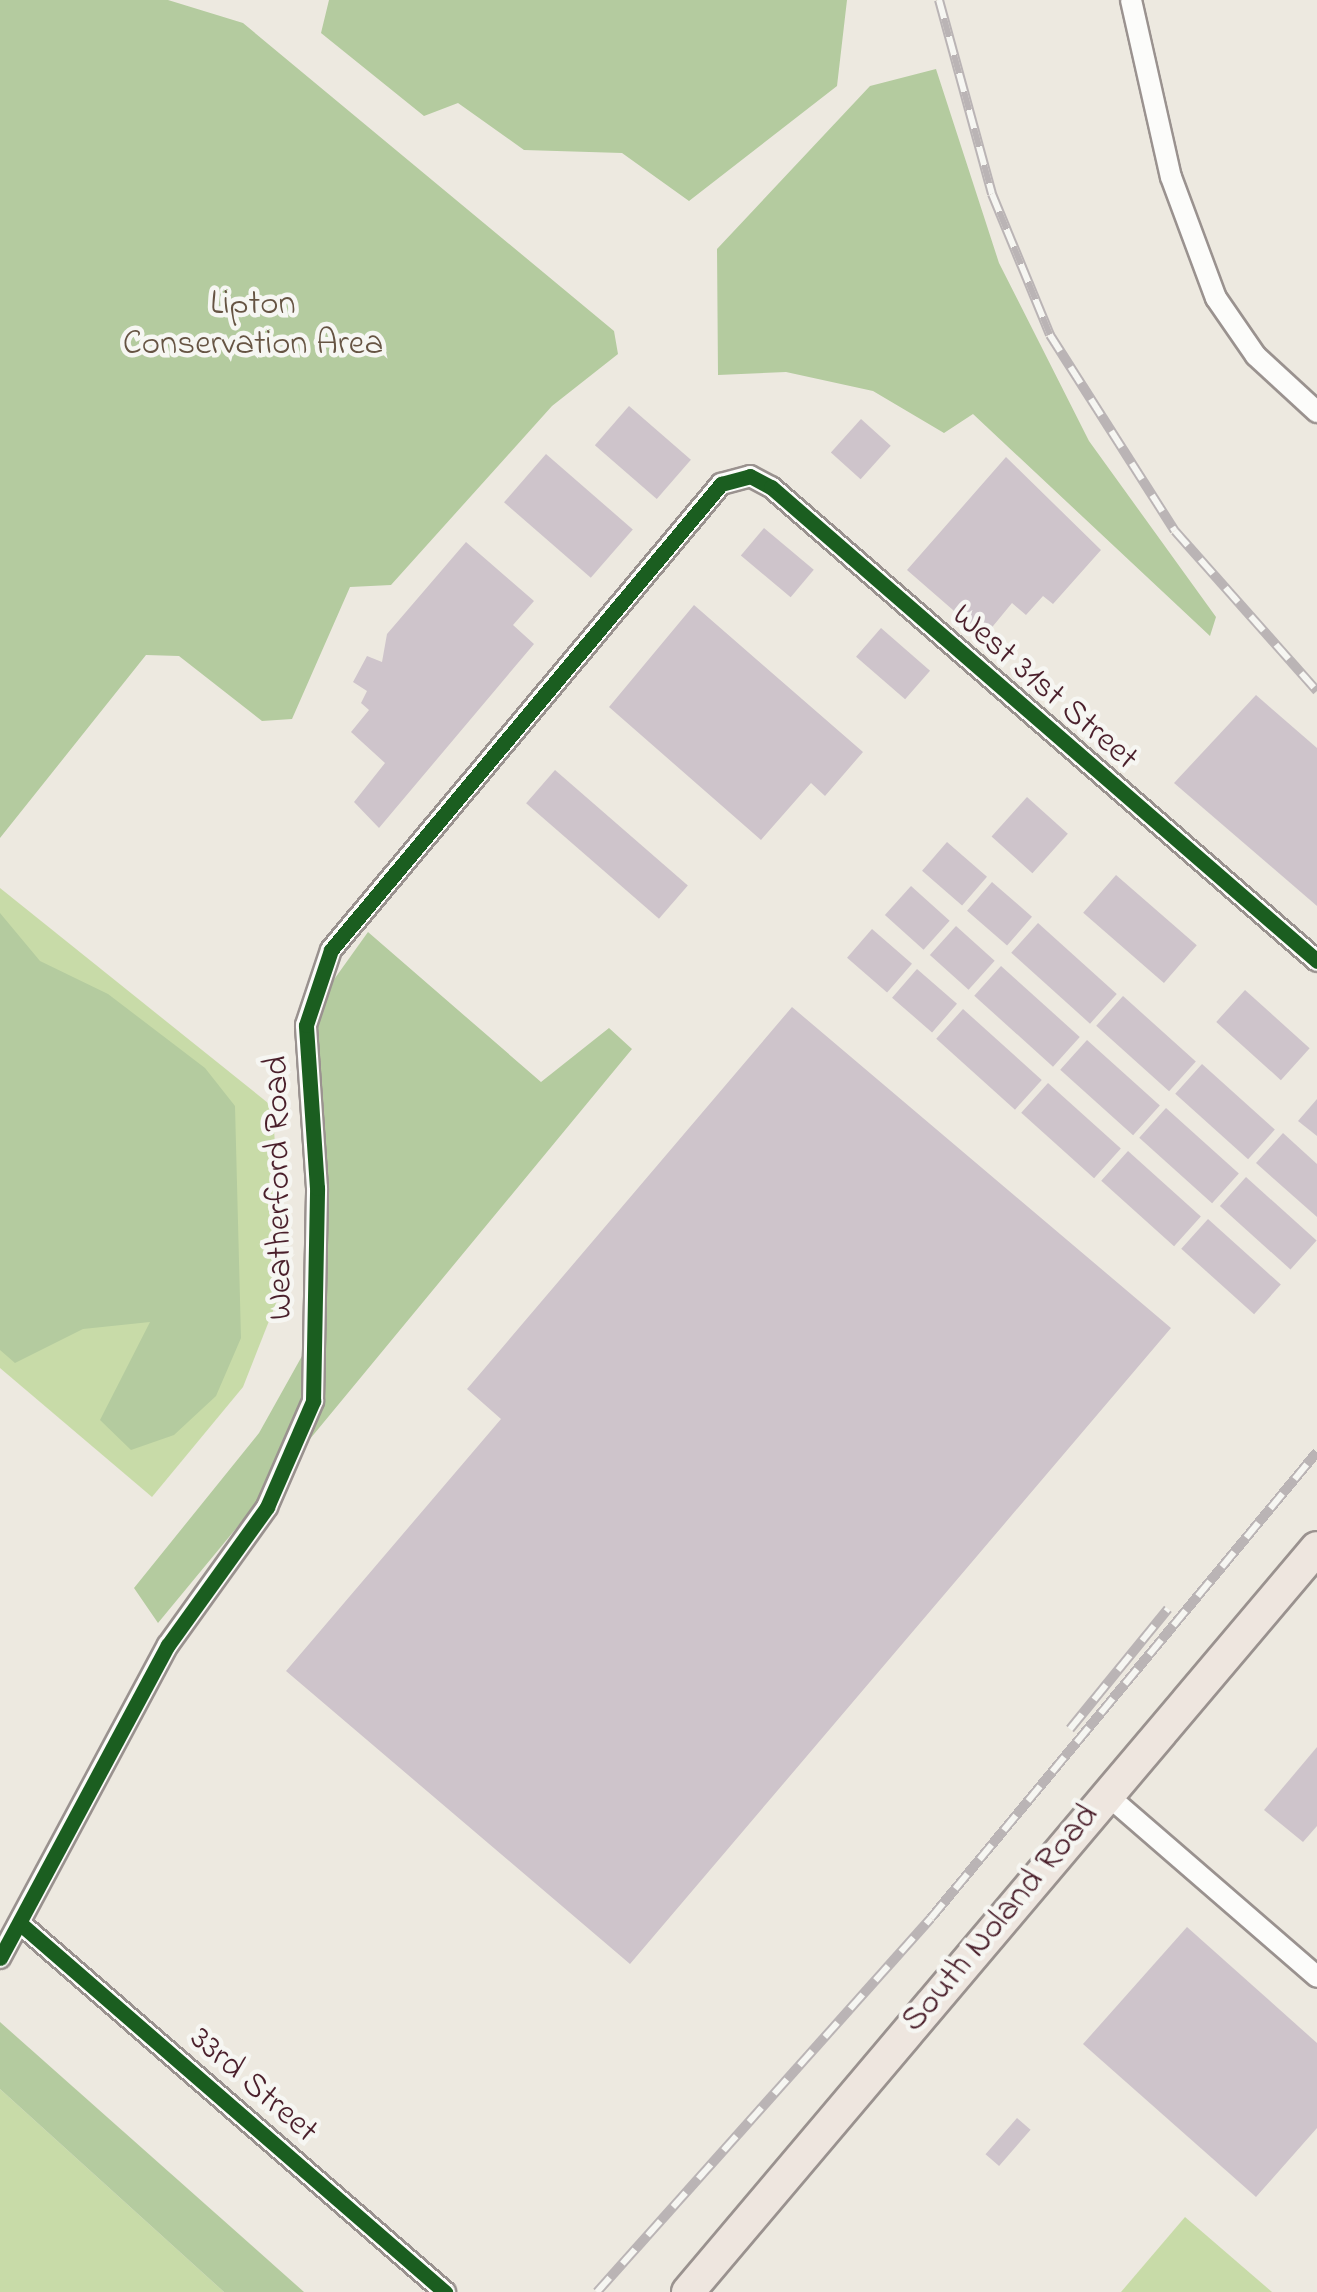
<!DOCTYPE html>
<html>
<head>
<meta charset="utf-8">
<style>
	body { margin:0 }
	#map { position:relative; width:1317px; height:2292px; overflow:hidden; background:#ede9e0; font-family:"Indie Flower",sans-serif }
	div>[style] { position:absolute }
	.green>* { inset:0; background:#c8dba8 }
	.forest>* { inset:0; background:#b4cb9f }
	.building>* { inset:0; background:#cec4cb; transform-origin:0 0 }
	.roads { filter:drop-shadow(2px 0 #9a928f) drop-shadow(-2px 0 #9a928f) drop-shadow(0 2px #9a928f) drop-shadow(0 -2px #9a928f) }
	.minor>* { height:20px; margin:-10px; padding:0 10px; transform-origin:10px; border-radius:10px; background:#fcfcfa }
	.primary>* { height:32px; margin:-16px; padding:0 16px; transform-origin:16px; border-radius:16px; background:#eee6df }
	.rail>* { height:10px; margin-top:-5px; transform-origin:0; background:repeating-linear-gradient(90deg,#f6f6f2 0 19px,#bab4b5 0 38px); box-sizing:border-box; border-block:2px solid #bab4b5 }
	.cycleway>* { height:15px; margin:-7.5px; padding:0 7.5px; transform-origin:7.5px; border-radius:7.5px; background:#1b5e20 }
	span { translate:-50% -50%; white-space:nowrap; text-align:center; line-height:1.15; -webkit-text-stroke:9px #f6f6f2; paint-order:stroke }
	.park-label { font-size:35px; color:#665443 }
	.street-label { font-size:35px; color:#4a1f2b }
</style>
</head>
<body>
<div id="map">
	<div class="green">
		<div style="clip-path:polygon(0 888px,273px 1107px,282px 1288px,243px 1387px,152px 1497px,0 1368px)"></div>
		<div style="clip-path:polygon(0 2089px,224px 2292px,0 2292px)"></div>
		<div style="clip-path:polygon(1185px 2217px,1272px 2292px,1121px 2292px)"></div>
	</div>
	<div class="forest">
		<div style="clip-path:polygon(0 0,168px 0,243px 23px,614px 331px,618px 354px,552px 406px,391px 585px,350px 587px,292px 719px,262px 721px,179px 656px,146px 655px,0 838px)"></div>
		<div style="clip-path:polygon(329px 0,847px 0,837px 86px,689px 201px,622px 153px,524px 150px,458px 103px,424px 116px,321px 33px)"></div>
		<div style="clip-path:polygon(936px 69px,999px 263px,1089px 441px,1216px 617px,1210px 636px,973px 414px,944px 433px,873px 391px,786px 372px,718px 375px,717px 249px,870px 86px)"></div>
		<div style="clip-path:polygon(0 913px,40px 961px,108px 994px,205px 1068px,235px 1106px,241px 1338px,216px 1396px,174px 1435px,131px 1450px,100px 1420px,150px 1322px,83px 1329px,15px 1363px,0 1350px)"></div>
		<div style="clip-path:polygon(368px 932px,541px 1082px,609px 1028px,632px 1049px,158px 1623px,134px 1588px,259px 1433px,302px 1356px,312px 1293px,310px 1013px)"></div>
		<div style="clip-path:polygon(0 2022px,304px 2292px,224px 2292px,0 2089px)"></div>
	</div>
	<div class="building">
		<div style="left:629px;top:406px;width:82px;height:52px;rotate:41deg"></div>
		<div style="left:861px;top:419px;width:40px;height:45px;rotate:42deg"></div>
		<div style="left:546px;top:454px;width:115px;height:64px;rotate:41deg"></div>
		<div style="clip-path:polygon(1006px 457px,1101px 550px,1053px 604px,1043px 596px,1026px 615px,1012px 603px,984px 637px,907px 570px)"></div>
		<div style="left:764px;top:528px;width:65px;height:36px;rotate:40deg"></div>
		<div style="clip-path:polygon(466px 542px,534px 601px,513px 625px,534px 644px,379px 828px,354px 802px,385px 763px,351px 732px,369px 710px,361px 703px,367px 691px,353px 682px,367px 656px,382px 662px,387px 634px)"></div>
		<div style="clip-path:polygon(694px 605px,863px 752px,825px 796px,811px 783px,761px 840px,609px 707px)"></div>
		<div style="left:881px;top:628px;width:65px;height:38px;rotate:41deg"></div>
		<div style="clip-path:polygon(1256px 695px,1317px 748px,1317px 906px,1174px 783px)"></div>
		<div style="left:555px;top:770px;width:176px;height:44px;rotate:41deg"></div>
		<div style="left:1027px;top:797px;width:55px;height:53px;rotate:42deg"></div>
		<div style="left:947px;top:842px;width:53px;height:38px;rotate:41deg"></div>
		<div style="left:1116px;top:875px;width:107px;height:50px;rotate:41deg"></div>
		<div style="left:992px;top:882px;width:53px;height:38px;rotate:41deg"></div>
		<div style="left:911px;top:886px;width:52px;height:39px;rotate:42deg"></div>
		<div style="left:1038px;top:923px;width:106px;height:40px;rotate:42deg"></div>
		<div style="left:956px;top:926px;width:52px;height:39px;rotate:42deg"></div>
		<div style="left:872px;top:929px;width:53px;height:38px;rotate:41deg"></div>
		<div style="left:1001px;top:966px;width:106px;height:40px;rotate:42deg"></div>
		<div style="left:917px;top:969px;width:53px;height:38px;rotate:41deg"></div>
		<div style="left:1245px;top:990px;width:87px;height:43px;rotate:42deg"></div>
		<div style="left:1123px;top:996px;width:98px;height:40px;rotate:42deg"></div>
		<div style="clip-path:polygon(792px 1007px,1171px 1328px,630px 1964px,286px 1671px,501px 1419px,467px 1389px)"></div>
		<div style="left:963px;top:1009px;width:106px;height:40px;rotate:42deg"></div>
		<div style="left:1087px;top:1040px;width:98px;height:40px;rotate:42deg"></div>
		<div style="left:1202px;top:1064px;width:98px;height:40px;rotate:42deg"></div>
		<div style="left:1048px;top:1083px;width:98px;height:40px;rotate:42deg"></div>
		<div style="clip-path:polygon(1317px 1099px,1317px 1136px,1298px 1121px)"></div>
		<div style="left:1166px;top:1108px;width:98px;height:40px;rotate:42deg"></div>
		<div style="clip-path:polygon(1283px 1133px,1317px 1164px,1317px 1217px,1256px 1163px)"></div>
		<div style="left:1128px;top:1151px;width:98px;height:40px;rotate:42deg"></div>
		<div style="left:1246px;top:1177px;width:95px;height:39px;rotate:42deg"></div>
		<div style="left:1208px;top:1219px;width:98px;height:40px;rotate:42deg"></div>
		<div style="clip-path:polygon(1317px 1747px,1317px 1826px,1303px 1842px,1264px 1810px)"></div>
		<div style="clip-path:polygon(1187px 1927px,1317px 2043px,1317px 2128px,1256px 2197px,1083px 2044px)"></div>
		<div style="left:1017px;top:2118px;width:18px;height:48px;rotate:41deg"></div>
	</div>
	<div class="roads">
		<div class="minor">
			<div style="left:1131px;top:0;width:181px;rotate:77.3deg"></div>
			<div style="left:1171px;top:177px;width:129px;rotate:69.6deg"></div>
			<div style="left:1216px;top:298px;width:70px;rotate:55.4deg"></div>
			<div style="left:1256px;top:356px;width:83px;rotate:42.6deg"></div>
			<div style="left:1106px;top:1794px;width:279px;rotate:40.9deg"></div>
			<div style="left:23px;top:1926px;width:559px;rotate:40.94deg"></div>
			<div style="left:0;top:1958px;width:355px;rotate:-61.8deg"></div>
			<div style="left:168px;top:1645px;width:170px;rotate:-54.3deg"></div>
			<div style="left:267px;top:1507px;width:116px;rotate:-66.5deg"></div>
			<div style="left:313px;top:1401px;width:213px;rotate:-88.9deg"></div>
			<div style="left:317px;top:1188px;width:163px;rotate:-93.9deg"></div>
			<div style="left:306px;top:1025px;width:79px;rotate:-71.6deg"></div>
			<div style="left:331px;top:950px;width:608px;rotate:-50.07deg"></div>
			<div style="left:721px;top:484px;width:30px;rotate:-15deg"></div>
			<div style="left:750px;top:476px;width:24px;rotate:28deg"></div>
			<div style="left:771px;top:487px;width:723px;rotate:40.96deg"></div>
		</div>
		<div class="primary">
			<div style="left:688px;top:2292px;width:974px;rotate:-49.79deg"></div>
		</div>
	</div>
	<div class="rail">
		<div style="left:939px;top:0;width:201px;rotate:74.7deg"></div>
		<div style="left:992px;top:194px;width:152px;rotate:67.6deg"></div>
		<div style="left:1050px;top:335px;width:232px;rotate:57.5deg"></div>
		<div style="left:1175px;top:531px;width:214px;rotate:48.4deg"></div>
		<div style="left:1070px;top:1729px;width:155px;rotate:-50.8deg"></div>
		<div style="left:597px;top:2292px;width:501px;rotate:-48.23deg"></div>
		<div style="left:931px;top:1918px;width:605px;rotate:-50.36deg"></div>
	</div>
	<div class="cycleway">
		<div style="left:23px;top:1926px;width:559px;rotate:40.94deg"></div>
		<div style="left:0;top:1958px;width:355px;rotate:-61.8deg"></div>
		<div style="left:168px;top:1645px;width:170px;rotate:-54.3deg"></div>
		<div style="left:267px;top:1507px;width:116px;rotate:-66.5deg"></div>
		<div style="left:313px;top:1401px;width:213px;rotate:-88.9deg"></div>
		<div style="left:317px;top:1188px;width:163px;rotate:-93.9deg"></div>
		<div style="left:306px;top:1025px;width:79px;rotate:-71.6deg"></div>
		<div style="left:331px;top:950px;width:608px;rotate:-50.07deg"></div>
		<div style="left:721px;top:484px;width:30px;rotate:-15deg"></div>
		<div style="left:750px;top:476px;width:24px;rotate:28deg"></div>
		<div style="left:771px;top:487px;width:723px;rotate:40.96deg"></div>
	</div>
	<div class="park-label">
		<span style="left:253px;top:325px">Lipton<br>Conservation Area</span>
	</div>
	<div class="street-label">
		<span style="left:1044px;top:688px;rotate:41deg">West 31st Street</span>
		<span style="left:280px;top:1188px;rotate:-91deg">Weatherford Road</span>
		<span style="left:1001px;top:1919px;rotate:-50deg">South Noland Road</span>
		<span style="left:253px;top:2086px;rotate:41deg">33rd Street</span>
	</div>
</div>
</body>
</html>
